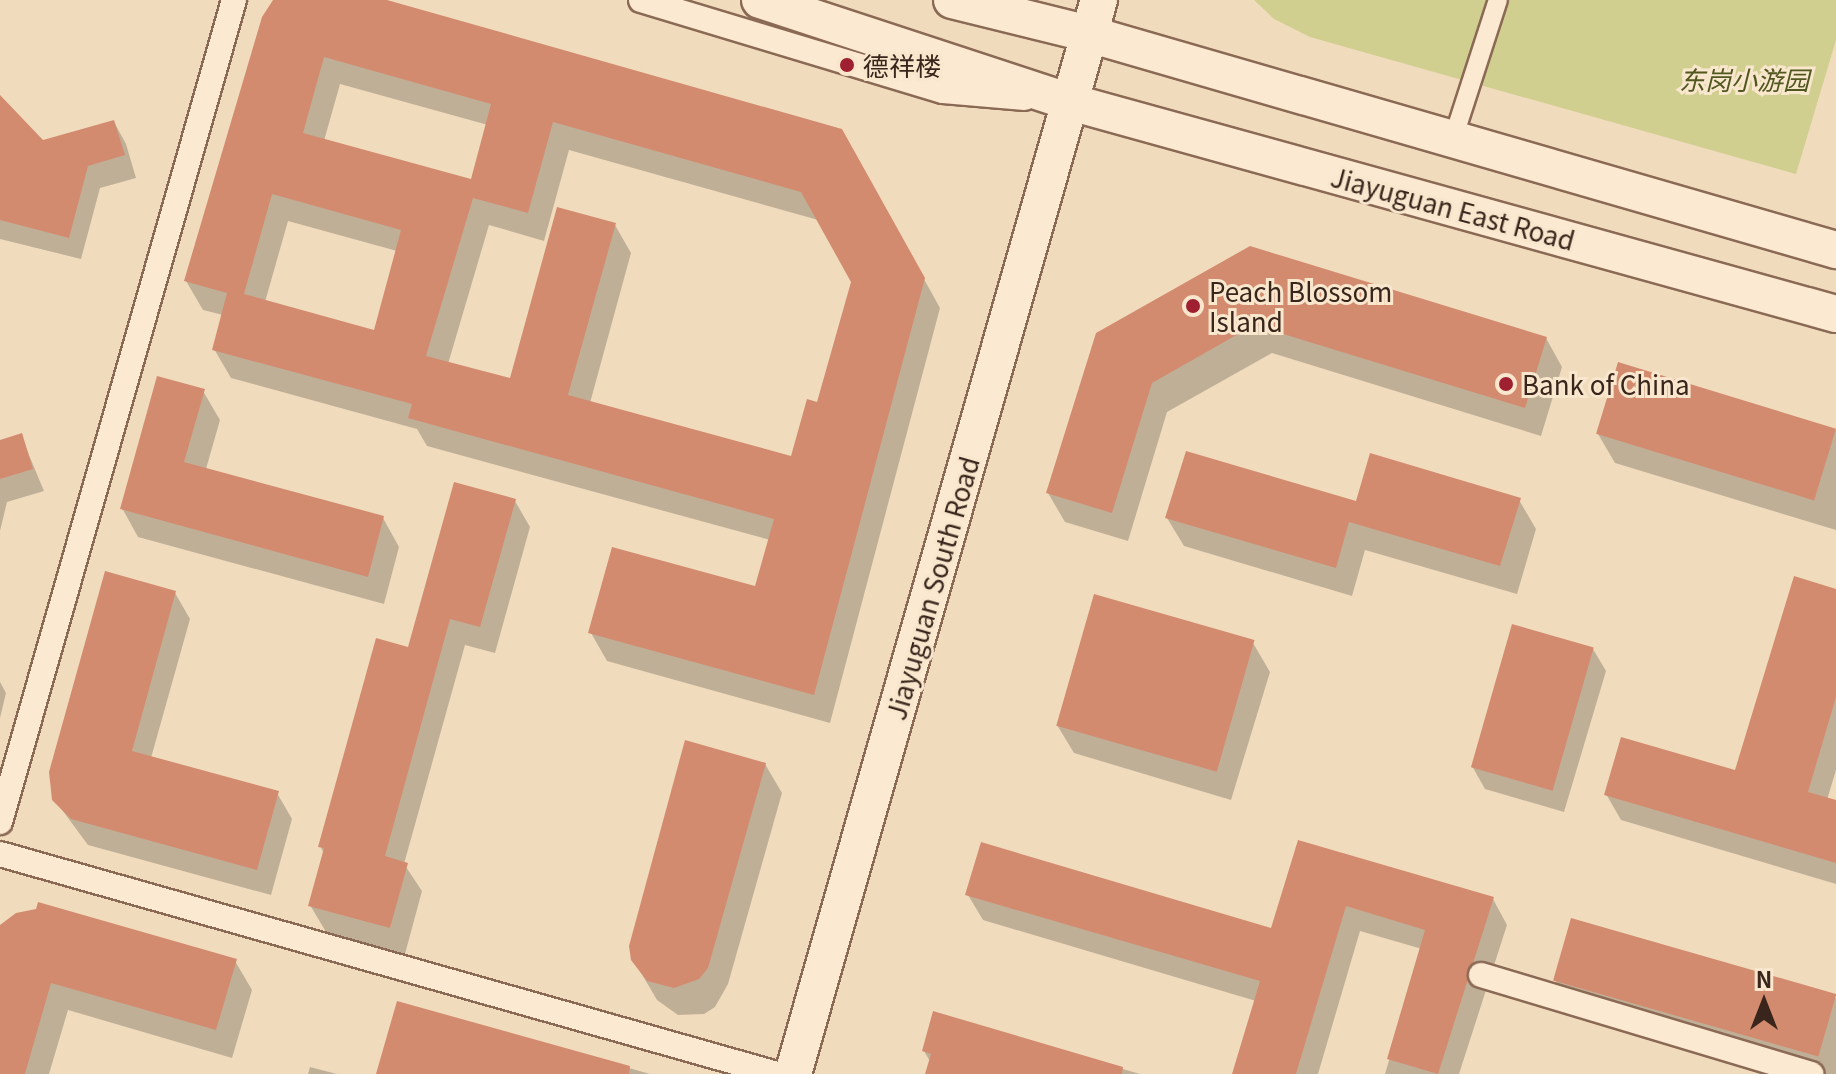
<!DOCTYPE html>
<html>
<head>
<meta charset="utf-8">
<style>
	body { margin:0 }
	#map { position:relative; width:1836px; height:1074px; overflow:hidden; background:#f1dbbd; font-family:Georgia,"Noto Sans SC",serif }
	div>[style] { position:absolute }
	.green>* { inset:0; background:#d0cf90 }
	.shadow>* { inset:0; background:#0003 }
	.building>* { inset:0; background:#d38b6f; transform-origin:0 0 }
	.roads { filter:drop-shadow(2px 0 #8b6a55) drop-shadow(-2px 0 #8b6a55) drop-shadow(0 2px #8b6a55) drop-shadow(0 -2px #8b6a55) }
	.pedestrian>* { height:18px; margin:-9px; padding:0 9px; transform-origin:9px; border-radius:9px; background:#fce9d1 }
	.minor>* { height:24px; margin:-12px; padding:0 12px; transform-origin:12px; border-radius:12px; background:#fce9d1 }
	.secondary>* { height:36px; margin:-18px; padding:0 18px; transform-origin:18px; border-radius:18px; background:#fce9d1 }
	.dots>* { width:22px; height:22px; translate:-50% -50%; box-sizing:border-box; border:4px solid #f8e6cd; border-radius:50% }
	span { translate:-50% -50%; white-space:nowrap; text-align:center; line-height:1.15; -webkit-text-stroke:6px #f8e6cd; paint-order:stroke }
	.poi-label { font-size:26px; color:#39251b }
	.left { translate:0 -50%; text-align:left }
	.park-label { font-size:26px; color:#50571f; font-style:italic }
	.street-label { font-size:26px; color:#39251b }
	.north { position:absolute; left:1724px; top:962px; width:80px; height:80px; -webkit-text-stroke:6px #f8e6cd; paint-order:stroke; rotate:0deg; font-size:22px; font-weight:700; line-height:32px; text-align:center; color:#39251b }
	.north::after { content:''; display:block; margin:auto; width:28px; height:36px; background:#39251b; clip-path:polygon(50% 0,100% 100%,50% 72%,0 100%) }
</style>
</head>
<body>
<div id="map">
	<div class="green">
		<div style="clip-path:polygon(1254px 0,1836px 0,1836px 40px,1796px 174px,1310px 37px,1274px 19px)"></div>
	</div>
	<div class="shadow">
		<div style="clip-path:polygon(evenodd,277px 0,379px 0,858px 160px,940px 308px,830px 723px,607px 661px,591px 633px,756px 589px,770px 540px,427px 446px,417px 429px,231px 378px,214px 349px,223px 315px,203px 310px,186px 281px,277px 0,340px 84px,488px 125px,472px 182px,324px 141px,340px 84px,277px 0,569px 150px,818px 220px,853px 282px,819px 404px,793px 458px,590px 403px,631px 253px,615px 225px,511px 381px,448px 364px,489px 225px,544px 241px,569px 150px,277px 0,288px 221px,397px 251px,375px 332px,265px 302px,288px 221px)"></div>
		<div style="clip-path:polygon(0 98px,43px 142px,114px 122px,126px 144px,136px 178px,100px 188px,81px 259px,0 239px)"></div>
		<div style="clip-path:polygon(1250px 248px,1546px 338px,1562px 367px,1541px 436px,1272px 353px,1167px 412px,1128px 541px,1065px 522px,1048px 493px)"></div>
		<div style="clip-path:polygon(203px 391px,220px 420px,206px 469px,383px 518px,399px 547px,384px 604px,138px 537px,122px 508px)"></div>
		<div style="clip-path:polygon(1836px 430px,1836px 530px,1615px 463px,1598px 434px)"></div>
		<div style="clip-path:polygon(21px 436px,44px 491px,7px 502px,0 531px,0 442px)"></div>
		<div style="clip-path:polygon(1519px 500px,1536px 529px,1517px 594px,1365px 550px,1352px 596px,1184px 546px,1167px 518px,1357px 504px)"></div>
		<div style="clip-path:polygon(515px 501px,530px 527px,495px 653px,465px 645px,404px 864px,422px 891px,405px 954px,326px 932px,310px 905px,325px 855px,320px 846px,410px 650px)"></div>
		<div style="clip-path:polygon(1836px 591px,1836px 770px,1827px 800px,1836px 802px,1836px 884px,1621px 820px,1606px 794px,1736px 773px)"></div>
		<div style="clip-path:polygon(175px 593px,190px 619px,151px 758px,277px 793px,292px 819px,271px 895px,88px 845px,54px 799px)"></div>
		<div style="clip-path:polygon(1253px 643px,1270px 672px,1231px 800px,1074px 753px,1057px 725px)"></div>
		<div style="clip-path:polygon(1593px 649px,1606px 671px,1564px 812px,1485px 789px,1472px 766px)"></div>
		<div style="clip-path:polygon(0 682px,6px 693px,0 718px)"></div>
		<div style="clip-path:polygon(765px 764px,782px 793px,728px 984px,715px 1007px,704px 1014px,678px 1015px,657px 1000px,640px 971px)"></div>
		<div style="clip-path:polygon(1299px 842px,1493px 899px,1507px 925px,1459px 1074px,1385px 1074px,1422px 949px,1360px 931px,1318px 1074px,1234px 1074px,1256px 1001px,983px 920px,968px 895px,1272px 931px)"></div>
		<div style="clip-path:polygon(0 928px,235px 961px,252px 990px,232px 1058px,68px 1010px,49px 1074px,0 1074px)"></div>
		<div style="clip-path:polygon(1555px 980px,1836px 998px,1836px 1074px,1801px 1074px,1570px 1006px)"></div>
		<div style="clip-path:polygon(399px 1003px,650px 1074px,381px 1074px)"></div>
		<div style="clip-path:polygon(935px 1014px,1140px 1074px,927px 1074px,931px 1063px,924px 1051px)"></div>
		<div style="clip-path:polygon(310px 1067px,337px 1074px,308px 1074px)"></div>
	</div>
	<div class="building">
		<div style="clip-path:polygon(evenodd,273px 0,387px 0,842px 129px,925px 278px,814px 695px,588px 633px,612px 547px,755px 586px,774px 519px,408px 418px,412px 404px,212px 350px,227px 293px,184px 281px,262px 17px,273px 0,324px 57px,491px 104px,471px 179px,303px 133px,324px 57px,273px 0,553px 122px,801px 192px,851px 282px,817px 402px,807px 399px,791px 456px,568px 395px,616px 223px,557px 207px,510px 378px,426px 356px,473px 198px,528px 213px,553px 122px,273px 0,272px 194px,401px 230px,374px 330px,244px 294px,272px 194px)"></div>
		<div style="clip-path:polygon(0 95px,43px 140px,114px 120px,125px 155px,88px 166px,69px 238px,0 220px)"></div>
		<div style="clip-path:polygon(1250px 246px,1547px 337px,1525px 408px,1254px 325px,1152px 383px,1112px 513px,1046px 493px,1096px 333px)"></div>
		<div style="left:1618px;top:362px;width:228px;height:75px;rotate:17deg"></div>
		<div style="clip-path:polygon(157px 376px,205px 389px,184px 462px,384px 516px,368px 577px,120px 509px)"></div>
		<div style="clip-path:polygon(22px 433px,33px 469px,0 479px,0 440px)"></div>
		<div style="clip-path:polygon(1186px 451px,1356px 501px,1370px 453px,1521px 498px,1500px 566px,1349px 522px,1336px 568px,1165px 518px)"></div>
		<div style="clip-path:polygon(454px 482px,516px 499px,480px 627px,450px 619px,385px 856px,408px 863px,390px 928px,308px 906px,324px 848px,318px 847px,376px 638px,408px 647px)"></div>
		<div style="clip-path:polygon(105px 571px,176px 591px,132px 751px,279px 791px,257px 870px,71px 819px,52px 800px,49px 772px)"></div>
		<div style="clip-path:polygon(1794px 576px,1836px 589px,1836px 697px,1808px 792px,1836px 800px,1836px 863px,1604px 795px,1621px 737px,1735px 770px)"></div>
		<div style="left:1094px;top:594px;width:167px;height:137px;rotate:16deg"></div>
		<div style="left:1512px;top:624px;width:85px;height:149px;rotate:16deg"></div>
		<div style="clip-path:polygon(685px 740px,766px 763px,708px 968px,699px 979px,674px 988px,647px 981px,631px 960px,629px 946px)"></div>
		<div style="clip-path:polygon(1298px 840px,1494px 897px,1438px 1074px,1387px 1059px,1425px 930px,1346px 906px,1296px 1074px,1232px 1074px,1260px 981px,965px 895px,981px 842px,1271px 928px)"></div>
		<div style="clip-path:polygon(38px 902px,237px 959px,216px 1030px,51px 983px,25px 1074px,0 1074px,0 925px,16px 913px,36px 909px)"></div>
		<div style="left:1571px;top:918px;width:276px;height:65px;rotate:16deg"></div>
		<div style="clip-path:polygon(397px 1001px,630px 1066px,629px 1074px,376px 1074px)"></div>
		<div style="clip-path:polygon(933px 1011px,1123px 1067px,1122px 1074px,925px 1074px,931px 1054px,922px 1051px)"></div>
	</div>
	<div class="roads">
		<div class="pedestrian">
			<div style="left:1453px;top:139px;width:146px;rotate:-72.1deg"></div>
		</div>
		<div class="minor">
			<div style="left:641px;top:0;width:315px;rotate:16.8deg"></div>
			<div style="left:943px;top:91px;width:82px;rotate:4.9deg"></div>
			<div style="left:0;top:822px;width:855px;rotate:-74.11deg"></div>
			<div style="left:0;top:854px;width:808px;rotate:15.81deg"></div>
			<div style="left:1481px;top:975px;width:345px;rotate:16.7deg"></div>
		</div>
		<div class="secondary">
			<div style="left:760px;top:0;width:326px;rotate:18.2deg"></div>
			<div style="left:1070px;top:102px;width:795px;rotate:15.47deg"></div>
			<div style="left:952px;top:0;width:141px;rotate:13.9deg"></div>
			<div style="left:1089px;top:34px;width:778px;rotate:16.13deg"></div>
			<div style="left:793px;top:1074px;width:1117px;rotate:-74.1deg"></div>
		</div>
	</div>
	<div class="dots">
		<div style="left:847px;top:65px;background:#9f2031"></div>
		<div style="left:1193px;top:306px;background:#9f2031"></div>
		<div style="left:1506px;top:384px;background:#9f2031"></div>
	</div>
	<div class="poi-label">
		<span class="left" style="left:863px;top:65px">德祥楼</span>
		<span class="left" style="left:1209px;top:306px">Peach Blossom<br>Island</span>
		<span class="left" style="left:1522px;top:384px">Bank of China</span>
	</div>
	<div class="park-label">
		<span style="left:1744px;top:79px">东岗小游园</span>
	</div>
	<div class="street-label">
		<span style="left:1453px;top:208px;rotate:15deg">Jiayuguan East Road</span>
		<span style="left:932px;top:588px;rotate:-74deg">Jiayuguan South Road</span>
	</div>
	<div class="north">N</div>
</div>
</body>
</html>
